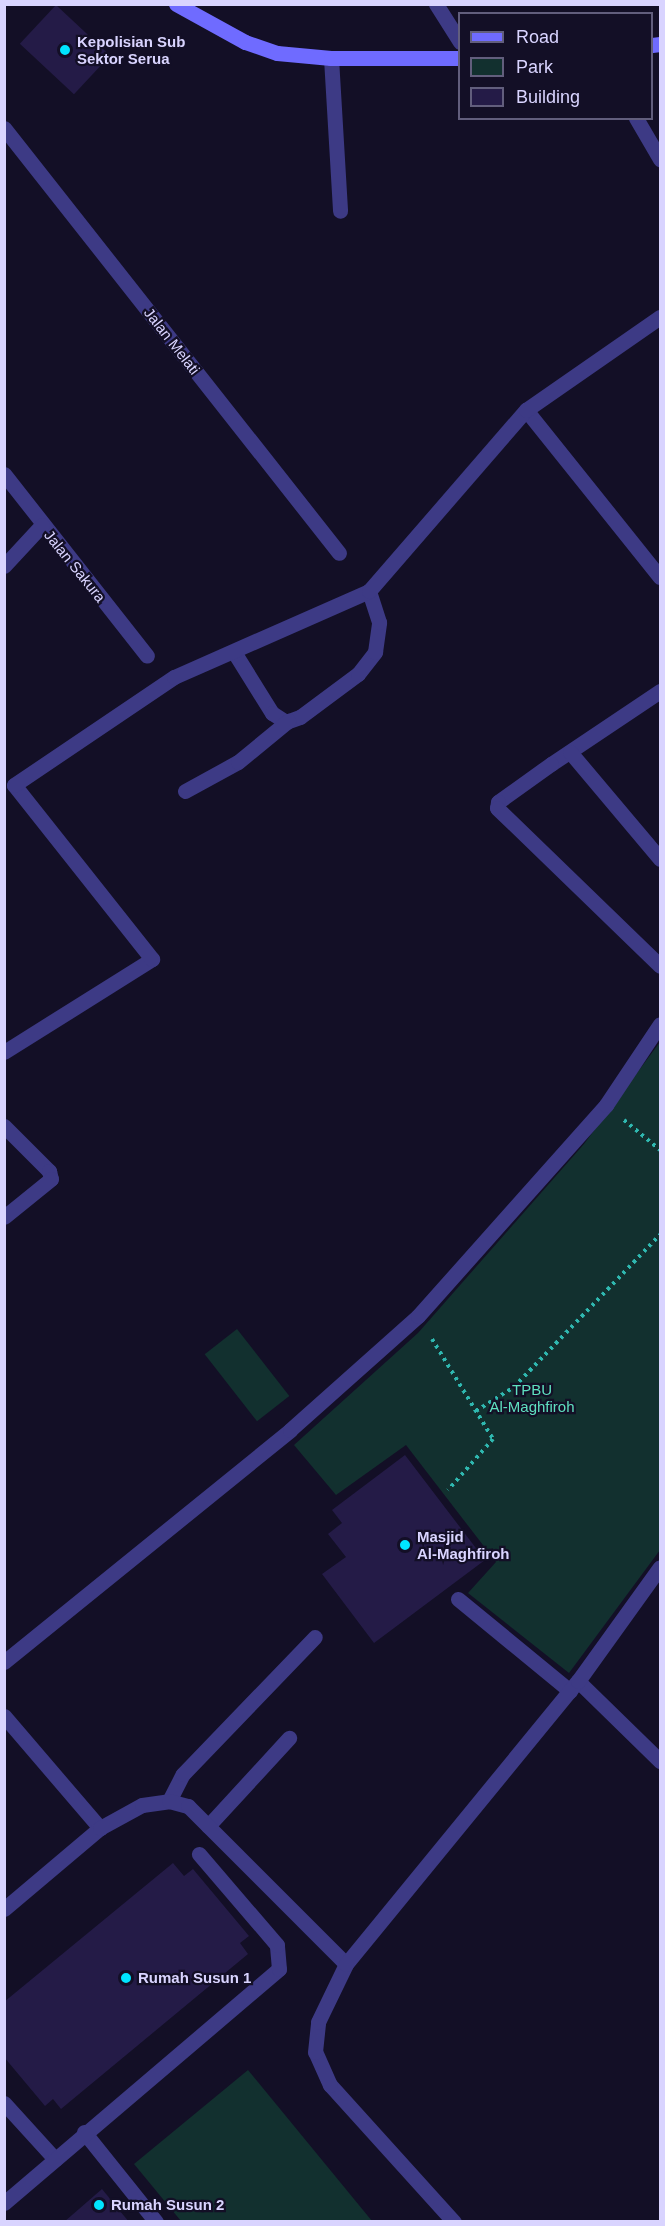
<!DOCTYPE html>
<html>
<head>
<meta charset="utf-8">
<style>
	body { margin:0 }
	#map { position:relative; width:665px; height:2226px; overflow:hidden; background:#130f26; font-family:Arial,sans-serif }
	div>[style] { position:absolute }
	.green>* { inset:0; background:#12302f; transform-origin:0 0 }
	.building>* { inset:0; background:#241b47; transform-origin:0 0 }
	.path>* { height:4px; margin-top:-2px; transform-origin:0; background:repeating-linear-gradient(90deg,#2fb8b0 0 3px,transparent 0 7.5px) }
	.service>* { height:15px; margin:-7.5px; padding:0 7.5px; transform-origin:7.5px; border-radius:7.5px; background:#3d3a85 }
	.minor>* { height:15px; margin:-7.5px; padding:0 7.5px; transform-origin:7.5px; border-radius:7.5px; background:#3d3a85 }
	.secondary>* { height:15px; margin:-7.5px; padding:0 7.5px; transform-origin:7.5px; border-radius:7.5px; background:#6f6bff }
	.dots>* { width:16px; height:16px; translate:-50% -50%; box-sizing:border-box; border:3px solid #130f26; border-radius:50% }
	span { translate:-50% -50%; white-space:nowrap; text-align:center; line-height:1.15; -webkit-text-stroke:4.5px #130f26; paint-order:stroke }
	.poi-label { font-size:15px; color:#d9d4ff; font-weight:700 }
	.left { translate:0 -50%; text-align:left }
	.street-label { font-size:15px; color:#d9d4ff }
	.park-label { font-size:15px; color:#5fe0c0 }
	.frame { position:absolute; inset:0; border:6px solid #d9d4ff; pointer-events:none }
	.legend { position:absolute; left:458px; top:12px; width:195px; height:108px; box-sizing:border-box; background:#130f26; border:2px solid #625e7d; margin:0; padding:8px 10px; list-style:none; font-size:18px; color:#d9d4ff }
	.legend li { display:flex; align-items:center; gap:12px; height:30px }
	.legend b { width:30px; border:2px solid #625e7d }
</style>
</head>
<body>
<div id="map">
	<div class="green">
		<div style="clip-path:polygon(660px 1042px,660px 1550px,569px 1673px,468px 1593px,496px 1562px,406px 1445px,336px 1495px,294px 1445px,418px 1333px,584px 1144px)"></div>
		<div style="left:237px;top:1329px;width:85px;height:41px;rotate:52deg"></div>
		<div style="clip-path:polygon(248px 2070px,372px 2221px,181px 2221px,134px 2164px)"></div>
	</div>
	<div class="building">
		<div style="left:56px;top:5px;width:74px;height:53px;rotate:43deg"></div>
		<div style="clip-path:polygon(405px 1455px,485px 1560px,374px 1643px,322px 1574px,346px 1557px,328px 1534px,342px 1523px,332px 1510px)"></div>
		<div style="clip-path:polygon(173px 1863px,184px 1876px,193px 1869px,249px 1936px,240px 1943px,248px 1954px,61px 2109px,53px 2099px,45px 2106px,4px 2057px,4px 2002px)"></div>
		<div style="clip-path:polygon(102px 2189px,129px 2222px,64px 2222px)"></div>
	</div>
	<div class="path">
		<div style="left:624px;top:1120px;width:47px;rotate:39.8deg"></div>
		<div style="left:432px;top:1339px;width:117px;rotate:58.6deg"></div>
		<div style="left:493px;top:1439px;width:68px;rotate:131.4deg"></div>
		<div style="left:476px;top:1411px;width:45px;rotate:-32.3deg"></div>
		<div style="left:514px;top:1387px;width:211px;rotate:-46.2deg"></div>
	</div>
	<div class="service">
		<div style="left:458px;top:1599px;width:145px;rotate:39.4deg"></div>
	</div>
	<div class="minor">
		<div style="left:436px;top:4px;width:45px;rotate:57.7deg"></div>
		<div style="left:331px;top:58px;width:153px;rotate:86.6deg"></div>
		<div style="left:636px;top:118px;width:48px;rotate:59.7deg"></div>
		<div style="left:4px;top:128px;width:541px;rotate:51.75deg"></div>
		<div style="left:526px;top:410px;width:214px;rotate:51.3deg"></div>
		<div style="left:4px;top:474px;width:231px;rotate:51.8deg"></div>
		<div style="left:4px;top:566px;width:56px;rotate:-47.2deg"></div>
		<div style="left:234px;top:652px;width:72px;rotate:58.1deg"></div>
		<div style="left:272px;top:713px;width:17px;rotate:33deg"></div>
		<div style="left:286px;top:722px;width:15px;rotate:-20deg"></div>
		<div style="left:300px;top:717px;width:72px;rotate:-36.6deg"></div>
		<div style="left:358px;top:674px;width:28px;rotate:-52deg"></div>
		<div style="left:375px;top:652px;width:30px;rotate:-82deg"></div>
		<div style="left:379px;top:622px;width:33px;rotate:-108deg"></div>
		<div style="left:660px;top:691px;width:131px;rotate:146.2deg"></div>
		<div style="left:551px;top:764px;width:65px;rotate:144.4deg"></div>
		<div style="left:498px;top:802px;width:6px;rotate:99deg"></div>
		<div style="left:497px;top:808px;width:227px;rotate:44.1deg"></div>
		<div style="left:570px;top:752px;width:140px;rotate:49.9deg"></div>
		<div style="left:185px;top:791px;width:60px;rotate:-28.7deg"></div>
		<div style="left:238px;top:762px;width:65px;rotate:-39.4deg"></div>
		<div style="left:4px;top:1052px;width:175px;rotate:-32.1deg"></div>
		<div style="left:152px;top:959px;width:222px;rotate:-128.4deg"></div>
		<div style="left:14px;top:785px;width:193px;rotate:-34deg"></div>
		<div style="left:174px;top:677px;width:213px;rotate:-23.8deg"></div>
		<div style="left:369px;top:591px;width:240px;rotate:-49.1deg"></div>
		<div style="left:526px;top:410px;width:163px;rotate:-34.8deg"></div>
		<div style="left:4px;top:1126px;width:64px;rotate:45deg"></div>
		<div style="left:49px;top:1171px;width:8px;rotate:76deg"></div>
		<div style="left:51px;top:1179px;width:60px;rotate:141deg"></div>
		<div style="left:4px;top:1662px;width:368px;rotate:-39deg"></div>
		<div style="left:290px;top:1430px;width:171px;rotate:-41.7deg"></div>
		<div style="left:418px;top:1316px;width:283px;rotate:-48.3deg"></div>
		<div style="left:606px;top:1105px;width:97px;rotate:-56.3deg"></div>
		<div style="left:578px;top:1681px;width:115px;rotate:44.3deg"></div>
		<div style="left:4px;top:1716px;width:148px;rotate:49.4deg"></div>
		<div style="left:169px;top:1801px;width:30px;rotate:-63deg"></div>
		<div style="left:183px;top:1774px;width:190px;rotate:-46.1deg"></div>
		<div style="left:208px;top:1826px;width:120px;rotate:-47.4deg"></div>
		<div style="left:4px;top:1909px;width:126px;rotate:-40.2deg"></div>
		<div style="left:100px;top:1828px;width:48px;rotate:-28.7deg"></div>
		<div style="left:142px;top:1805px;width:27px;rotate:-8deg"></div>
		<div style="left:169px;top:1801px;width:20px;rotate:15deg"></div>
		<div style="left:188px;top:1806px;width:223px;rotate:45deg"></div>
		<div style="left:4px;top:2103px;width:76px;rotate:47.7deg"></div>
		<div style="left:84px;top:2132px;width:115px;rotate:51.3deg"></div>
		<div style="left:4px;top:2203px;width:361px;rotate:-40.4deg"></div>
		<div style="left:279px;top:1969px;width:24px;rotate:-95deg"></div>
		<div style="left:277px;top:1945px;width:120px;rotate:-130.6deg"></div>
		<div style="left:454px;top:2222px;width:185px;rotate:-132.1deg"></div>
		<div style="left:330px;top:2085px;width:36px;rotate:-114deg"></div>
		<div style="left:315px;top:2052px;width:30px;rotate:-84deg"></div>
		<div style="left:318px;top:2022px;width:64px;rotate:-64.2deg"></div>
		<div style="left:346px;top:1964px;width:366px;rotate:-50.7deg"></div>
		<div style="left:578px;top:1681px;width:140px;rotate:-54.3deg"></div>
	</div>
	<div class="secondary">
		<div style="left:176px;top:4px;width:79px;rotate:28.8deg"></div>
		<div style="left:245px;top:42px;width:34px;rotate:19deg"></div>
		<div style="left:277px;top:53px;width:54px;rotate:5.3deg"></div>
		<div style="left:331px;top:58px;width:129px"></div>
		<div style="left:652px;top:45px;width:8px;rotate:-7deg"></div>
	</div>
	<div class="dots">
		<div style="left:65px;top:50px;background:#00e5ff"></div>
		<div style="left:405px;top:1545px;background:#00e5ff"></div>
		<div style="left:126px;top:1978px;background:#00e5ff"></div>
		<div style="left:99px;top:2205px;background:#00e5ff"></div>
	</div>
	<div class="poi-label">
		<span class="left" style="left:77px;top:50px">Kepolisian Sub<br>Sektor Serua</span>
		<span class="left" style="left:417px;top:1545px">Masjid<br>Al-Maghfiroh</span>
		<span class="left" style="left:138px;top:1978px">Rumah Susun 1</span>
		<span class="left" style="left:111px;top:2205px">Rumah Susun 2</span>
	</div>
	<div class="street-label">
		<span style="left:172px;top:341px;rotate:52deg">Jalan Melati</span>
		<span style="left:75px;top:566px;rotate:51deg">Jalan Sakura</span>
	</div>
	<div class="park-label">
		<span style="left:532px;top:1398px">TPBU<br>Al-Maghfiroh</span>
	</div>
	<div class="frame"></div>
	<ul class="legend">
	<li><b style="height:8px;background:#6f6bff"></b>Road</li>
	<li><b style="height:16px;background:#12302f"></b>Park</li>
	<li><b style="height:16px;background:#241b47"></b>Building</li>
	</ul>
</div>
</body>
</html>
